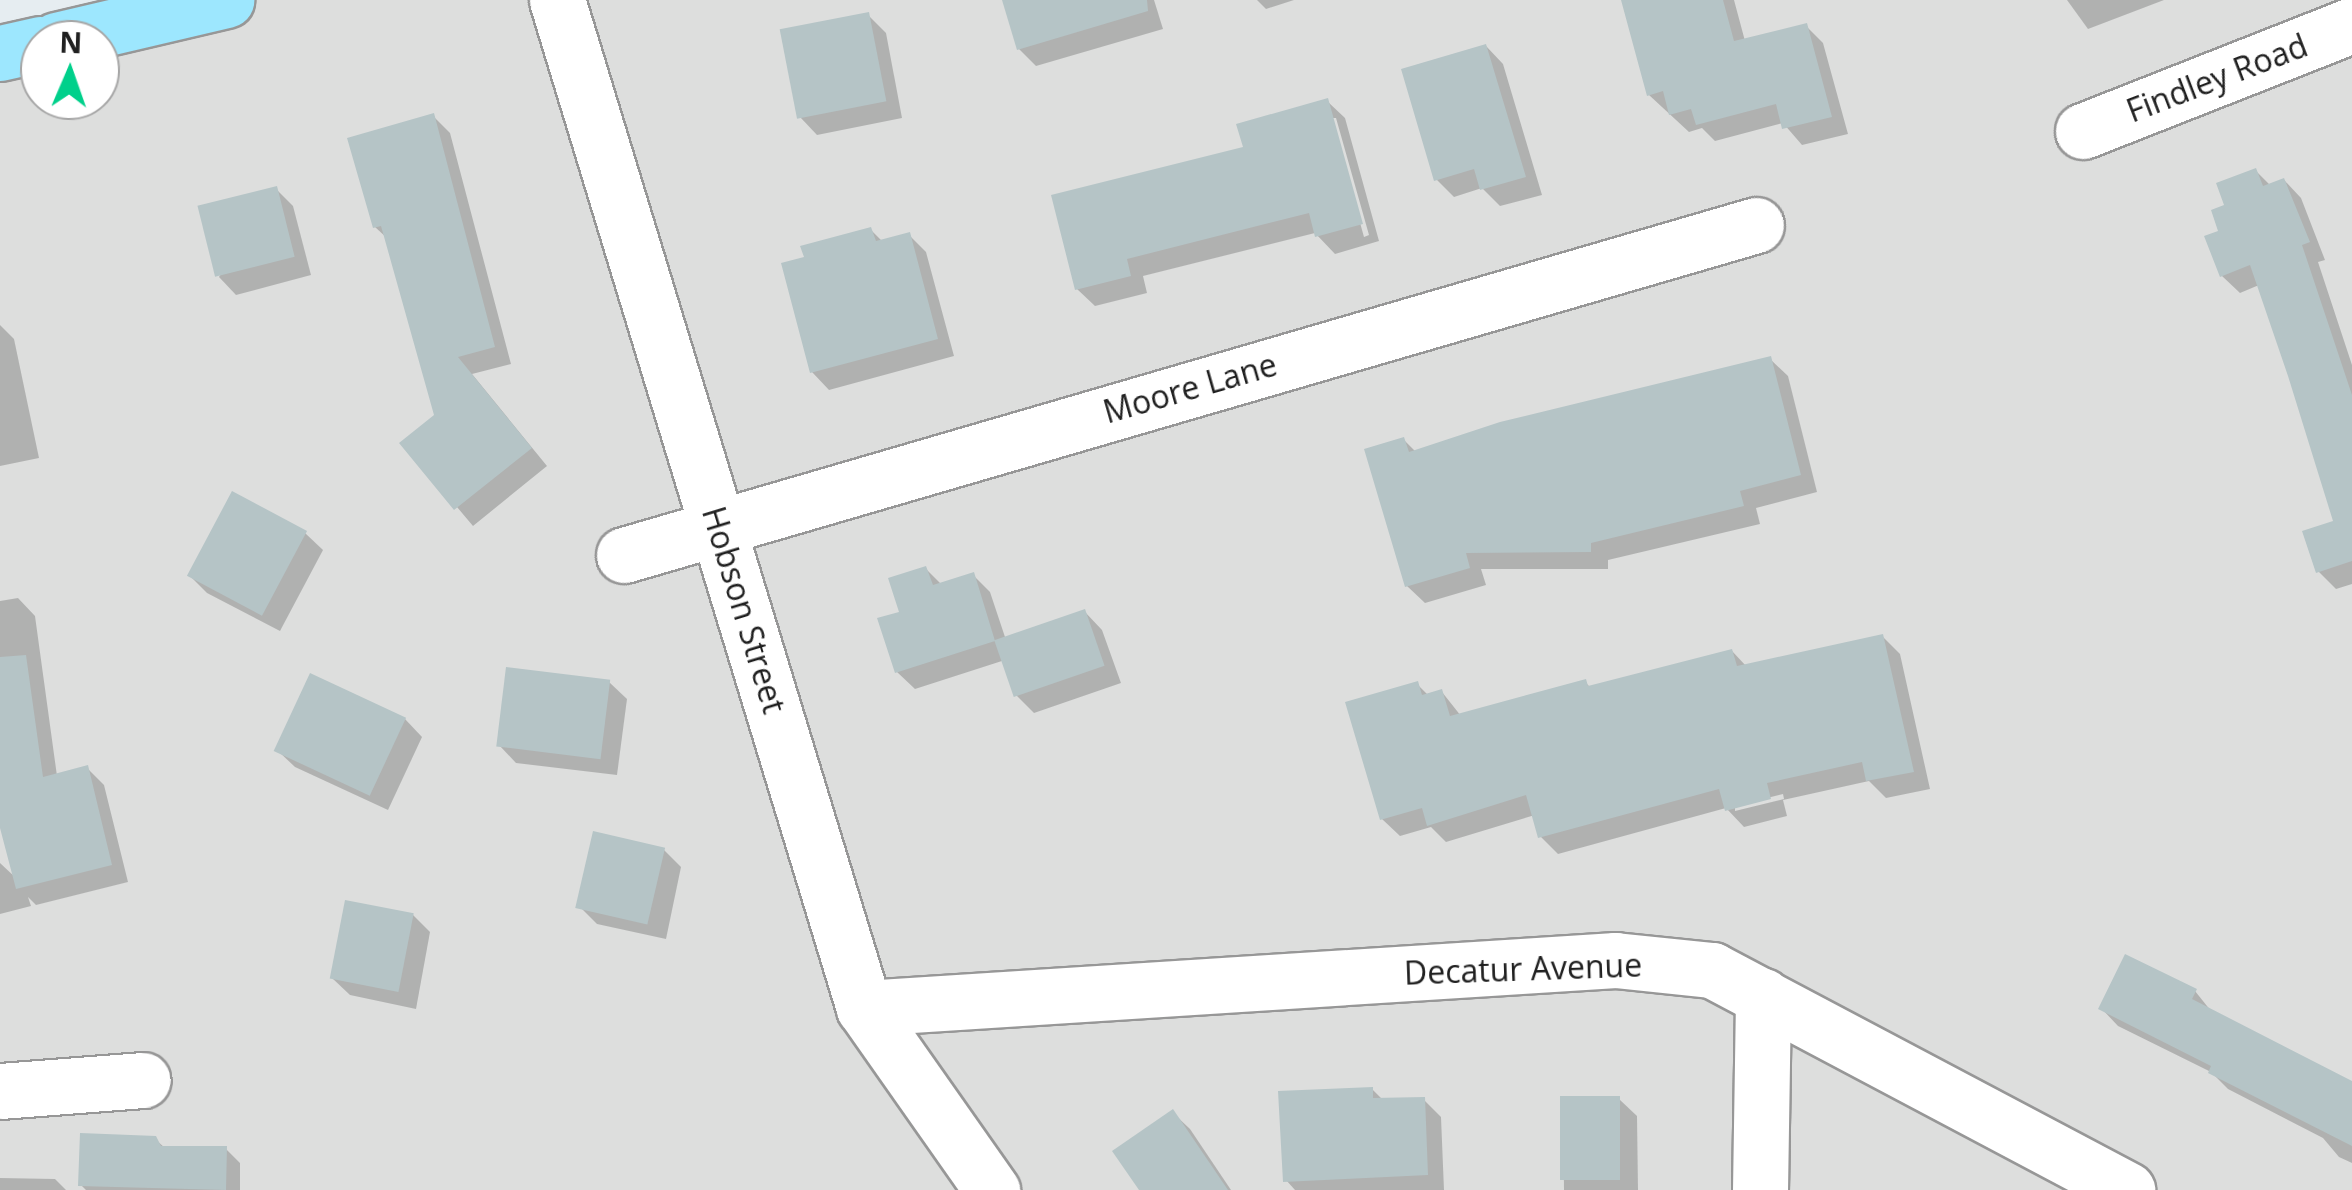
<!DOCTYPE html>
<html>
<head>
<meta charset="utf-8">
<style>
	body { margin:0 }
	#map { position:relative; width:2352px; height:1190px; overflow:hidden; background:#e6edf1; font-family:"Open Sans",sans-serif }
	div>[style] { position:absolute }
	.residential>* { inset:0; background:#dddedd }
	.shadow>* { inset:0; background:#0003 }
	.building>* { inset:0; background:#b5c4c6; transform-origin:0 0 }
	.roads { filter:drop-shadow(2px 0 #979797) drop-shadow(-2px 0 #979797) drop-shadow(0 2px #979797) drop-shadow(0 -2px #979797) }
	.minor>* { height:55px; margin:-27.5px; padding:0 27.5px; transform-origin:27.5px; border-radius:27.5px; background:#fff }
	.major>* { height:55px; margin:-27.5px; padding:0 27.5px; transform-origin:27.5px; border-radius:27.5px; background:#9de7fe }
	span { translate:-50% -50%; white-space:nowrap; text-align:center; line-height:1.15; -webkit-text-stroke:8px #fff; paint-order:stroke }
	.street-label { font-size:32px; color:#202020 }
	.north { position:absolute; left:20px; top:20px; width:100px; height:100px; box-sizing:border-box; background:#fff; border:2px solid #a6a6a6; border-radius:50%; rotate:2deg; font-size:28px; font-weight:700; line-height:40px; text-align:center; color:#202020 }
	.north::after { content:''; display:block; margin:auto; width:35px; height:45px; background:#00d08b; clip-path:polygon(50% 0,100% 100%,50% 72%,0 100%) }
</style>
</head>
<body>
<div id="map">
	<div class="residential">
		<div style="clip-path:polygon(226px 0,2352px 0,2352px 1190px,0 1190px,0 53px,40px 44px,40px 100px,100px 100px,100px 40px)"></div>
	</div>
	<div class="shadow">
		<div style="clip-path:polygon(1005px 0,1154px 0,1163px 29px,1036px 66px,1019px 49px)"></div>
		<div style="clip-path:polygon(1257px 0,1294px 0,1266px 9px)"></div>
		<div style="clip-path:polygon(1643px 0,1734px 0,1745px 41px,1806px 26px,1823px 43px,1848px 134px,1802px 145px,1783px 123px,1715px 141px,1702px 128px,1689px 132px,1649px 95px)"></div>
		<div style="clip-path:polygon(2067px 0,2164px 0,2088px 29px)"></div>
		<div style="clip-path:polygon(868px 15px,886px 33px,902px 118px,817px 135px,800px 117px)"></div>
		<div style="clip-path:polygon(1486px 46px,1503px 64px,1542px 195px,1500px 206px,1482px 188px,1454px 197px,1436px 179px)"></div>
		<div style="clip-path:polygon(evenodd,1327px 101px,1345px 118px,1379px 241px,1335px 254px,1315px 233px,1143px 276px,1147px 293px,1095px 306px,1077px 289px,1246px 149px,1327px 101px,1331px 118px,1336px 118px,1369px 235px,1364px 237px,1331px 118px)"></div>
		<div style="clip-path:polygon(433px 116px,450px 133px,511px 364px,472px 374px,547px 466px,473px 526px,403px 443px,437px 416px,388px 239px,375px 227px)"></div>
		<div style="clip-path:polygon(2256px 171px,2271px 186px,2284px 180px,2301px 198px,2325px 260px,2318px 262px,2352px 365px,2352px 584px,2336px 589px,2318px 571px,2337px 522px,2259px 285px,2240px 293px,2222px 276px,2222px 232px,2227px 207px)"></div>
		<div style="clip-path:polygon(276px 189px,293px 206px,311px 275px,236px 295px,219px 277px)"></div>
		<div style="clip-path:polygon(871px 230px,883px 242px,909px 235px,926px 252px,954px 356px,829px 390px,812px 372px,807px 258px)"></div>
		<div style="clip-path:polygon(0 325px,14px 339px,39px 458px,0 466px)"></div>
		<div style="clip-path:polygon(1770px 359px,1788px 376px,1817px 492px,1756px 508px,1760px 524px,1608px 560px,1608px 569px,1481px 569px,1486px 585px,1425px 603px,1407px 586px,1404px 440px,1416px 452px)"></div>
		<div style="clip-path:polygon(305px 533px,323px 550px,280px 631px,207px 593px,190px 576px)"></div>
		<div style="clip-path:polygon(926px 569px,942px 585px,973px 575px,990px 592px,1006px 640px,1085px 612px,1102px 630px,1121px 683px,1034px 713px,1017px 696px,1005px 660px,915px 689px,897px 672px,902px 613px)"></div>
		<div style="clip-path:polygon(18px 598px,35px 616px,57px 776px,87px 768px,104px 785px,128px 882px,36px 905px,28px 897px,31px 906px,0 914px,0 863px,16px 878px,0 818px,0 601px)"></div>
		<div style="clip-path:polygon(evenodd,1882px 636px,1900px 654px,1930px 789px,1886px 798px,1869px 781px,1783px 800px,1787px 816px,1744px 827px,1726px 808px,1558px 854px,1541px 837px,1535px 815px,1446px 842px,1431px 827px,1400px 836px,1382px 819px,1417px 684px,1429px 696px,1442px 692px,1461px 716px,1585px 682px,1591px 688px,1732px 651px,1747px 667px,1882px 636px,1783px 794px,1784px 799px,1735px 811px,1735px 806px,1783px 794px)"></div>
		<div style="clip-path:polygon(609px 682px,627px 699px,617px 775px,516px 763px,499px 745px)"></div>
		<div style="clip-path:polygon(405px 719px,422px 737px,388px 810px,295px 767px,277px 750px)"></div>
		<div style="clip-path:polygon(664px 850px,681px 867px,666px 939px,597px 924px,580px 907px)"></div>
		<div style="clip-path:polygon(413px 915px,430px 932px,416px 1009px,350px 995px,332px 978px)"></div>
		<div style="clip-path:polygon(2195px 991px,2211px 1011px,2352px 1082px,2352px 1163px,2339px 1157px,2323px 1138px,2228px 1089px,2211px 1072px,2118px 1026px,2101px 1008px)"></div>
		<div style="clip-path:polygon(1372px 1089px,1383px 1100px,1424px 1100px,1441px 1117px,1444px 1190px,1295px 1190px,1286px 1180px)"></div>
		<div style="clip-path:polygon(1563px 1098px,1619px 1099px,1637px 1116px,1638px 1190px,1564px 1190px)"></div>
		<div style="clip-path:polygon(1172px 1112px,1190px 1129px,1231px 1190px,1142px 1190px)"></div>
		<div style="clip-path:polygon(155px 1139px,165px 1148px,226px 1149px,240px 1163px,240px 1190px,86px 1190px,81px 1185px)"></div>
		<div style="clip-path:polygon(0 1178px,55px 1179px,66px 1190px,0 1190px)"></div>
	</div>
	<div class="building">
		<div style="clip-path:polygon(1002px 0,1147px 0,1148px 11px,1017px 50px)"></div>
		<div style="clip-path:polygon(1621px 0,1723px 0,1734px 41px,1807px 23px,1832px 117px,1782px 129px,1776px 104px,1696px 125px,1691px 109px,1669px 115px,1663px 91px,1647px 96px)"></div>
		<div style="left:869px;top:12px;width:91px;height:91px;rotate:79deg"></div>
		<div style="clip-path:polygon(1486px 44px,1526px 177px,1480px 190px,1474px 169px,1434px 181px,1401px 69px)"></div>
		<div style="clip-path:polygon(1328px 98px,1363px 224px,1315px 237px,1309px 213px,1127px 259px,1131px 276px,1075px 290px,1051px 195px,1243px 147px,1236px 124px)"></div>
		<div style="clip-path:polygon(434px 113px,495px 347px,458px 357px,532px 448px,454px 510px,399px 443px,434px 415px,381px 226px,373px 228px,347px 138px)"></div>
		<div style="clip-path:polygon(2256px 168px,2263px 186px,2284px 178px,2310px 242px,2302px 245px,2352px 395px,2352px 561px,2316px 573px,2302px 531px,2333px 521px,2288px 376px,2250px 265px,2220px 277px,2204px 236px,2218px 231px,2211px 210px,2224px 205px,2216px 183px)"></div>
		<div style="left:277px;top:186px;width:73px;height:82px;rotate:76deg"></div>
		<div style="clip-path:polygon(871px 227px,876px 241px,910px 232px,938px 339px,810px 373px,781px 263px,804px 257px,800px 246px)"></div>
		<div style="clip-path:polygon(1771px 356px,1801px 475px,1740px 491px,1744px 506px,1591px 543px,1591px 552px,1466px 553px,1470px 568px,1405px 587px,1364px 449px,1404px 437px,1409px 452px,1500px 422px)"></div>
		<div style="left:232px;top:491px;width:85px;height:96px;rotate:28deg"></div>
		<div style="clip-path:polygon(926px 566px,933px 585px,974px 572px,995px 641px,895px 673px,877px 618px,899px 612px,888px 578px)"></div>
		<div style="left:1085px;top:609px;width:60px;height:96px;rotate:71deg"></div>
		<div style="clip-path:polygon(1883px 634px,1914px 772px,1866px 781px,1862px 762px,1767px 783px,1771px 799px,1725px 811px,1719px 789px,1538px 838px,1526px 795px,1427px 826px,1422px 808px,1380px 820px,1345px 702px,1418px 681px,1422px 695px,1442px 689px,1450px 716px,1586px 679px,1588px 686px,1732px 649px,1737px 666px)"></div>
		<div style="clip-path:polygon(26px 655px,43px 777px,88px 765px,112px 865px,16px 889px,0 828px,0 657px)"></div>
		<div style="left:506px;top:667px;width:105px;height:80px;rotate:7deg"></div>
		<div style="left:310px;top:673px;width:106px;height:86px;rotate:25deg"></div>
		<div style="left:593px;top:831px;width:74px;height:79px;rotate:13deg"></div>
		<div style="left:345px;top:900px;width:70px;height:80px;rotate:11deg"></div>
		<div style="clip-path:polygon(2125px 954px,2197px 989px,2192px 999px,2352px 1081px,2352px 1146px,2208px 1073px,2211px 1066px,2098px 1009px)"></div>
		<div style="clip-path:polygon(1373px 1087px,1373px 1098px,1425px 1097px,1428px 1175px,1283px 1182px,1278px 1091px)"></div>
		<div style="left:1560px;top:1096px;width:60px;height:84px"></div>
		<div style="clip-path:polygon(1173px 1109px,1228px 1190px,1139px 1190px,1112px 1151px)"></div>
		<div style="clip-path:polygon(80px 1133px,156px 1136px,161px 1146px,227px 1146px,226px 1190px,78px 1186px)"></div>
	</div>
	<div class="roads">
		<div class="minor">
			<div style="left:557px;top:0;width:1054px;rotate:73.06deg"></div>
			<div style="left:864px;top:1008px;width:223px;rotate:54.9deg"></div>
			<div style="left:2083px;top:131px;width:289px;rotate:-21.5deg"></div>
			<div style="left:624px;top:555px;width:1179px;rotate:-16.25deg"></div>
			<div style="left:864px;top:1008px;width:753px;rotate:-3.66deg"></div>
			<div style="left:1615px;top:960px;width:98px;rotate:5.9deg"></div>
			<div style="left:1712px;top:970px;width:470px;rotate:27.9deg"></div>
			<div style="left:0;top:1091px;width:143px;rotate:-4.4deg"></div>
			<div style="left:1760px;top:1190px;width:194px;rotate:-89.1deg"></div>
		</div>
		<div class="major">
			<div style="left:56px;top:40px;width:175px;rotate:-13.2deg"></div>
			<div style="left:0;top:53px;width:41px;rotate:-12.7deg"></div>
		</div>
	</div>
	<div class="street-label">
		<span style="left:2217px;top:78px;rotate:-21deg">Findley Road</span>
		<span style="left:1190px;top:388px;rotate:-16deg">Moore Lane</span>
		<span style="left:744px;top:610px;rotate:73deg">Hobson Street</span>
		<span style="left:1523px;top:969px;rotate:-2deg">Decatur Avenue</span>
	</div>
	<div class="north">N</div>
</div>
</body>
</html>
